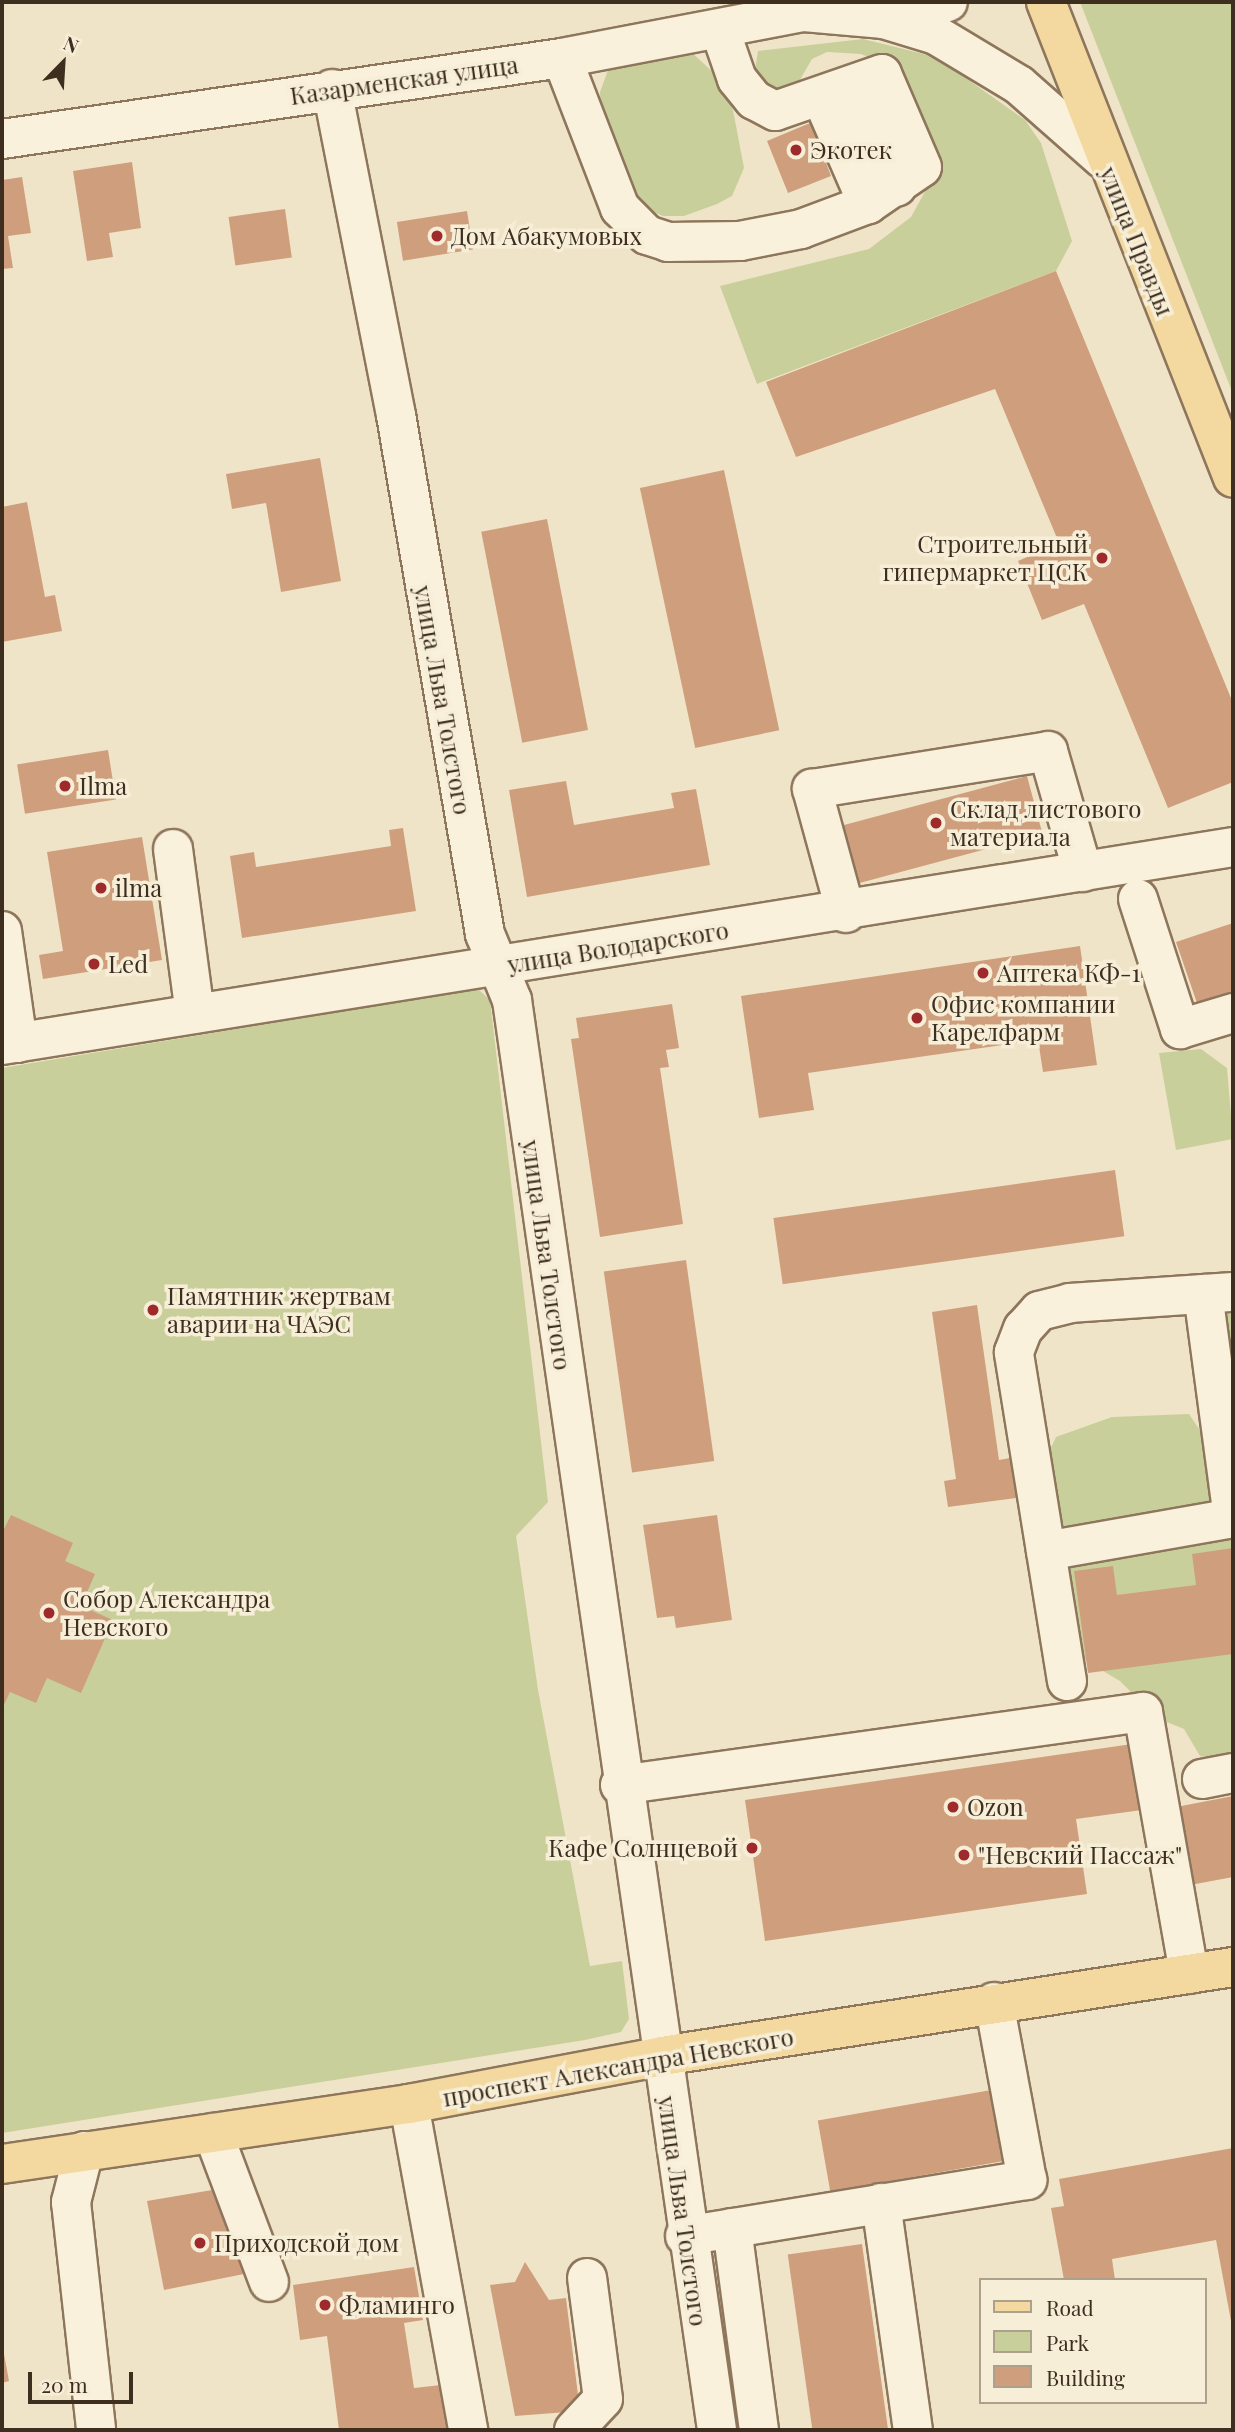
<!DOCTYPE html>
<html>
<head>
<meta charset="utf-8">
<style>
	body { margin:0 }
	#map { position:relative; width:1235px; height:2432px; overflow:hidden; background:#f0e4c8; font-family:"Playfair Display",serif }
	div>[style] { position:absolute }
	.green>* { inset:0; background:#c9cf9b }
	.building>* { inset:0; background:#cf9f7d; transform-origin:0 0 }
	.roads { filter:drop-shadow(2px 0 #8d765c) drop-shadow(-2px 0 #8d765c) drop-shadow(0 2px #8d765c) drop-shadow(0 -2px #8d765c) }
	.minor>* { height:38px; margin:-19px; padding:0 19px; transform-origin:19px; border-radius:19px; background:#faf1dc }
	.major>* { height:38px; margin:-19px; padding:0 19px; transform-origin:19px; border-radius:19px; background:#f3d9a0 }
	.dots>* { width:19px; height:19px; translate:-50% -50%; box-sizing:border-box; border:4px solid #f7eed8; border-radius:50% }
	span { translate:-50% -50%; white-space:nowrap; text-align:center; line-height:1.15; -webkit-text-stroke:7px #f7eed8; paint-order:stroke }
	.street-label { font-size:24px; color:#3d2e20 }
	.poi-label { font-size:24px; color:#3d2e20 }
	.left { translate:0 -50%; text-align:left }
	.right { translate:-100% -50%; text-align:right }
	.frame { position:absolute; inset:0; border:4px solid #3d2e20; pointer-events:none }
	.legend { position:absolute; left:979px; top:2278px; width:228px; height:126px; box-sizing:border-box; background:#f7eed8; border:2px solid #ada18e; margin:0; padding:9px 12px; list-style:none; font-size:21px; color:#3d2e20 }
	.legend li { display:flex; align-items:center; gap:14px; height:35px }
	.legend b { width:35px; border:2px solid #ada18e }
	.north { position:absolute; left:28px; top:28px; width:70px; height:70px; -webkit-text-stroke:5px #f7eed8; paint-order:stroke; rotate:24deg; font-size:19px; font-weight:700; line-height:28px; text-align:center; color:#3d2e20 }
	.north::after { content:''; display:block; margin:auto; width:24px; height:32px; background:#3d2e20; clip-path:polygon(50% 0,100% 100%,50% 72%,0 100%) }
	.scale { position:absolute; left:28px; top:2372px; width:105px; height:32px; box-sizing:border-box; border:4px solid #3d2e20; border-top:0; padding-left:9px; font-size:21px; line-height:24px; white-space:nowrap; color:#3d2e20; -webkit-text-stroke:5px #f7eed8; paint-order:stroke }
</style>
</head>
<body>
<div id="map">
	<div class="green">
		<div style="clip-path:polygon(1080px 2px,1233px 2px,1233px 394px)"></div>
		<div style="clip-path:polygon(863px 39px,936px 57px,1025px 120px,1041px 143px,1072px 241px,1056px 271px,757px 384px,720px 286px,869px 249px,911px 217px,933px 177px,927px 129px,897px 69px,861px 54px,827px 52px,812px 59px,797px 85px,777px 94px,754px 76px,758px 51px)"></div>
		<div style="clip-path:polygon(689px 50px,715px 74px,733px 110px,744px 168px,732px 196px,717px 204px,684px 216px,663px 216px,645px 208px,634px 191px,601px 111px,600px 92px,608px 70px)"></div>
		<div style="clip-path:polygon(478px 989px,490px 1000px,548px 1502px,516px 1536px,538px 1690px,590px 1966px,622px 1961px,629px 2019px,621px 2032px,585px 2040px,2px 2133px,2px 1068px)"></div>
		<div style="clip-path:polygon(1201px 1049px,1227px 1068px,1233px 1139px,1176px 1150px,1159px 1053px)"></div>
		<div style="clip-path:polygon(1233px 1305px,1233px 1357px,1222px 1308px)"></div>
		<div style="clip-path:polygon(1189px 1414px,1233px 1480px,1233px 1757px,1222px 1759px,1200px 1756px,1184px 1729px,1157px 1718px,1120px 1681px,1074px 1654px,1041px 1469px,1056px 1437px,1112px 1417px)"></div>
	</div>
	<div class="building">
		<div style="clip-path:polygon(842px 121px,921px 123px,825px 160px,831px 176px,788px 193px,767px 141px,810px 123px,814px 132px)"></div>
		<div style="clip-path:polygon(132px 162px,141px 228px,109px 233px,113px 257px,87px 261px,73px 171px)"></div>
		<div style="clip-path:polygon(22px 177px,31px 233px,8px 236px,13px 268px,2px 269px,2px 180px)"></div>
		<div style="left:285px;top:209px;width:49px;height:57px;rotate:82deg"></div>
		<div style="left:467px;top:211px;width:39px;height:71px;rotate:81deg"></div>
		<div style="clip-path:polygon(1056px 271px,1233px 703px,1233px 782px,1168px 808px,1084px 604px,1042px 620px,1018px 561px,1059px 543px,995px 389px,796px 457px,766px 382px)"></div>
		<div style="clip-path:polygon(320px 458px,341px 581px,281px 592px,266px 503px,232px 509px,226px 474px)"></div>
		<div style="left:724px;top:470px;width:266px;height:86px;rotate:78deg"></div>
		<div style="clip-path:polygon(27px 502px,45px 597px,55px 595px,62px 631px,2px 642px,2px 507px)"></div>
		<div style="left:547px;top:519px;width:215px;height:67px;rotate:79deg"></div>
		<div style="left:108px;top:750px;width:50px;height:92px;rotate:81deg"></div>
		<div style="left:1027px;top:776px;width:60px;height:200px;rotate:75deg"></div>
		<div style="clip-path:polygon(566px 781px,574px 825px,674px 808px,671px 793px,696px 789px,710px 865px,527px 897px,509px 790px)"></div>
		<div style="clip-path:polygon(403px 828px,416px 911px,242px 938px,230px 856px,254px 852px,256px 867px,391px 846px,389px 830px)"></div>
		<div style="clip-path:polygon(142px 837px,162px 960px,43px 979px,39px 955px,63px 951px,47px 852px)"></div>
		<div style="clip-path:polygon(1233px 923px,1233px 994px,1198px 1006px,1176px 942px)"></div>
		<div style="clip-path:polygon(1080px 946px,1097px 1065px,1043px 1072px,1038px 1040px,808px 1073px,814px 1110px,759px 1118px,741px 996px)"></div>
		<div style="clip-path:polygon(672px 1004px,679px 1048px,666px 1050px,669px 1067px,660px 1068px,683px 1224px,600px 1237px,571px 1039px,579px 1038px,576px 1018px)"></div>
		<div style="left:1115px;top:1170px;width:67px;height:345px;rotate:82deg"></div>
		<div style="left:686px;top:1260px;width:203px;height:83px;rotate:82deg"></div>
		<div style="clip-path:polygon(977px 1305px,999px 1460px,1010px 1458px,1016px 1498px,948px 1507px,944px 1481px,956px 1479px,932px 1312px)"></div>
		<div style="clip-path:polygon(11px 1515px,73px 1543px,65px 1561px,95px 1574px,81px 1606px,113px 1620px,81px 1693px,47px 1678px,36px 1703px,10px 1692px,2px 1709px,2px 1533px)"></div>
		<div style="clip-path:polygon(717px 1515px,732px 1620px,676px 1628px,674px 1616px,657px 1618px,643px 1525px)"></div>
		<div style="clip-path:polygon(1233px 1548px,1233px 1654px,1088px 1673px,1074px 1571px,1113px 1566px,1117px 1595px,1196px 1585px,1192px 1554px)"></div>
		<div style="clip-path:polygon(1132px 1744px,1142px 1810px,1076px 1819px,1087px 1894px,765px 1941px,745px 1800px)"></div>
		<div style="clip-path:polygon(1233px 1796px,1233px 1877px,1185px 1886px,1171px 1808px)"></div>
		<div style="left:997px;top:2089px;width:72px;height:182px;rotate:80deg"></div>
		<div style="clip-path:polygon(1233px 2148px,1233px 2332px,1216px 2240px,1112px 2259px,1115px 2280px,1064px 2280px,1051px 2208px,1064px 2206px,1059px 2179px)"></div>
		<div style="clip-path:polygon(218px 2189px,226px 2229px,242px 2226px,244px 2274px,164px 2290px,147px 2201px)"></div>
		<div style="left:862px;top:2244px;width:188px;height:75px;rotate:82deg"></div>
		<div style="clip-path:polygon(525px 2262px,549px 2300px,566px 2298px,580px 2411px,515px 2416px,490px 2285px,515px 2282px)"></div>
		<div style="clip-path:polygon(414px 2267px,423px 2320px,404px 2323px,414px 2388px,450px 2384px,458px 2430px,339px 2430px,327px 2336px,300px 2340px,293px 2285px)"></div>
		<div style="clip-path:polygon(2px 2343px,9px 2381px,2px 2383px)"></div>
	</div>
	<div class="roads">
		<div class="minor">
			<div style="left:884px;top:19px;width:66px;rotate:-14.9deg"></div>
			<div style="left:562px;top:58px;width:161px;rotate:68.9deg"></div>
			<div style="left:620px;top:208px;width:38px;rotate:45deg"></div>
			<div style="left:647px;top:235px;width:22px;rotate:18deg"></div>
			<div style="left:668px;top:242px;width:72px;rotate:-0.8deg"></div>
			<div style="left:740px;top:241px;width:62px;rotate:-11.1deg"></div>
			<div style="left:801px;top:229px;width:72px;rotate:-20.5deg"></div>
			<div style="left:868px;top:204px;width:65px;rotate:-34.4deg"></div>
			<div style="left:922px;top:167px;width:101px;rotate:-113.3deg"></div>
			<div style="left:882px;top:74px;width:113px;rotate:160.9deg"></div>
			<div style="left:775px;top:111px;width:24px;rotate:-152deg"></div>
			<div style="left:754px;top:100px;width:27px;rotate:-129deg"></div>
			<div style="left:737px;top:79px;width:52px;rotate:-109.1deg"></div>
			<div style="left:852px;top:85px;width:111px;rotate:66.2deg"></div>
			<div style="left:332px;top:89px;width:332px;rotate:78.9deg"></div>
			<div style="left:396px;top:415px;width:527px;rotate:80.27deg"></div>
			<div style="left:485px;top:934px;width:71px;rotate:67.8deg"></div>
			<div style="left:512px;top:1000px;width:1445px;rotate:81.84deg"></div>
			<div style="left:821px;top:96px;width:118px;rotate:66.5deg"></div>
			<div style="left:2px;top:139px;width:566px;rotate:-8.23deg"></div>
			<div style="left:562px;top:58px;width:246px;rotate:-10.8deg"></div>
			<div style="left:804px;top:12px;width:80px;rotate:5deg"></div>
			<div style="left:884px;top:19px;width:54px;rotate:17.1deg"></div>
			<div style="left:936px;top:35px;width:97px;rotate:31.1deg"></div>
			<div style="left:1019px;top:85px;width:112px;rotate:41.4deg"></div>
			<div style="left:173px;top:849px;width:166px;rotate:82.4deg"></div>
			<div style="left:1138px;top:899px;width:137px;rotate:72.1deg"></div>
			<div style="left:1180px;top:1029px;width:55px;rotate:-16.8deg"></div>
			<div style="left:846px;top:913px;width:129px;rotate:-105.3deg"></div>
			<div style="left:812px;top:789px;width:239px;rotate:-9.1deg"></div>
			<div style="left:1048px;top:751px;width:126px;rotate:73.9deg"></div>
			<div style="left:2px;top:931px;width:113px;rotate:81.9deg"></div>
			<div style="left:2px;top:1045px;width:1247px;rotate:-9.14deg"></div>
			<div style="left:1046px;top:1551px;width:190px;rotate:-10deg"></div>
			<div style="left:1233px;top:1518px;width:226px;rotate:-97.6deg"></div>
			<div style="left:1067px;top:1681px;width:333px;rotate:-99.2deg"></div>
			<div style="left:1014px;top:1352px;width:25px;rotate:-69deg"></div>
			<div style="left:1023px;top:1329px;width:24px;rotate:-48deg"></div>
			<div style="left:1039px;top:1311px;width:32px;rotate:-14deg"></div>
			<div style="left:1070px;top:1303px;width:163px;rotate:-3.9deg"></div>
			<div style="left:1202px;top:1779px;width:32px;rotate:-11deg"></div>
			<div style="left:620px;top:1785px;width:528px;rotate:-7.95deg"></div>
			<div style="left:1143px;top:1712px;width:266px;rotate:80deg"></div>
			<div style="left:409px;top:2104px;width:331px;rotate:79.7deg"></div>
			<div style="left:213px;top:2133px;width:159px;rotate:69.4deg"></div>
			<div style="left:84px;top:2151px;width:53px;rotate:104.3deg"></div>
			<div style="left:71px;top:2202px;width:229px;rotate:83.7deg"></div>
			<div style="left:881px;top:2203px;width:229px;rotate:82deg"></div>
			<div style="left:732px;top:2228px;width:204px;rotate:82.4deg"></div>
			<div style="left:685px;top:2236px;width:347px;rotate:-9.3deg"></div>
			<div style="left:1027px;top:2180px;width:181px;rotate:-100.5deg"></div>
			<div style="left:574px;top:2430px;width:42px;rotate:-46.9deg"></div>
			<div style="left:603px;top:2399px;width:122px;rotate:-97.5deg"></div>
		</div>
		<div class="major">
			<div style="left:1046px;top:2px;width:511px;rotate:68.55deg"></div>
			<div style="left:2px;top:2164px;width:411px;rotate:-8.4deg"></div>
			<div style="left:409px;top:2104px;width:258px;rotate:-10.7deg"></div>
			<div style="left:662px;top:2056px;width:578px;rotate:-8.86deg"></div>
		</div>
	</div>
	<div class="dots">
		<div style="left:796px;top:150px;background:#9e2a2b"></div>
		<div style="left:437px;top:236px;background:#9e2a2b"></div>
		<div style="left:1102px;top:558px;background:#9e2a2b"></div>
		<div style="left:65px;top:786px;background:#9e2a2b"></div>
		<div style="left:936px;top:823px;background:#9e2a2b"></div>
		<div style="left:101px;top:888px;background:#9e2a2b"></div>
		<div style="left:94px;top:964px;background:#9e2a2b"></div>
		<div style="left:983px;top:973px;background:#9e2a2b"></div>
		<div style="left:917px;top:1018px;background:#9e2a2b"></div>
		<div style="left:153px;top:1310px;background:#9e2a2b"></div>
		<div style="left:49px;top:1613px;background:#9e2a2b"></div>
		<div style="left:953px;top:1807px;background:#9e2a2b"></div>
		<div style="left:752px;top:1848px;background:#9e2a2b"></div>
		<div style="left:964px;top:1855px;background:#9e2a2b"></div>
		<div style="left:200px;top:2243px;background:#9e2a2b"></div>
		<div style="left:325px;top:2305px;background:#9e2a2b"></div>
	</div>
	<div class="street-label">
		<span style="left:404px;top:80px;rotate:-8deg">Казарменская улица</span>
		<span style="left:1137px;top:241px;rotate:68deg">улица Правды</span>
		<span style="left:443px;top:700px;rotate:80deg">улица Льва Толстого</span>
		<span style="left:618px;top:947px;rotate:-9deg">улица Володарского</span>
		<span style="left:547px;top:1255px;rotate:82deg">улица Льва Толстого</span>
		<span style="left:618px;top:2067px;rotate:-10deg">проспект Александра Невского</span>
		<span style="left:683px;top:2211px;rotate:82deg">улица Льва Толстого</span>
	</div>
	<div class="poi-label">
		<span class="left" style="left:810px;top:150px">Экотек</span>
		<span class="left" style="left:451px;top:236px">Дом Абакумовых</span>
		<span class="right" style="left:1088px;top:558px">Строительный<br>гипермаркет ЦСК</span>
		<span class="left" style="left:79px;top:786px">Ilma</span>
		<span class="left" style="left:950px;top:823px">Склад листового<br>материала</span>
		<span class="left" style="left:115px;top:888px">ilma</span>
		<span class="left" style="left:108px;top:964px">Led</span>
		<span class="left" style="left:997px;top:973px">Аптека КФ-1</span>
		<span class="left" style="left:931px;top:1018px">Офис компании<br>Карелфарм</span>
		<span class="left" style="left:167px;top:1310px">Памятник жертвам<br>аварии на ЧАЭС</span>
		<span class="left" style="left:63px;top:1613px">Собор Александра<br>Невского</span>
		<span class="left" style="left:967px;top:1807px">Ozon</span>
		<span class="right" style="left:738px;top:1848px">Кафе Солнцевой</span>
		<span class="left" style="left:978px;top:1855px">"Невский Пассаж"</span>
		<span class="left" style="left:214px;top:2243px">Приходской дом</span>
		<span class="left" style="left:339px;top:2305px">Фламинго</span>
	</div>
	<div class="frame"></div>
	<ul class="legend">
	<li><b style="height:9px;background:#f3d9a0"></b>Road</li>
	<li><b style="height:19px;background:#c9cf9b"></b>Park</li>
	<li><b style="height:19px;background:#cf9f7d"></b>Building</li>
	</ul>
	<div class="north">N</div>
	<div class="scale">20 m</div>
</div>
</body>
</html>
